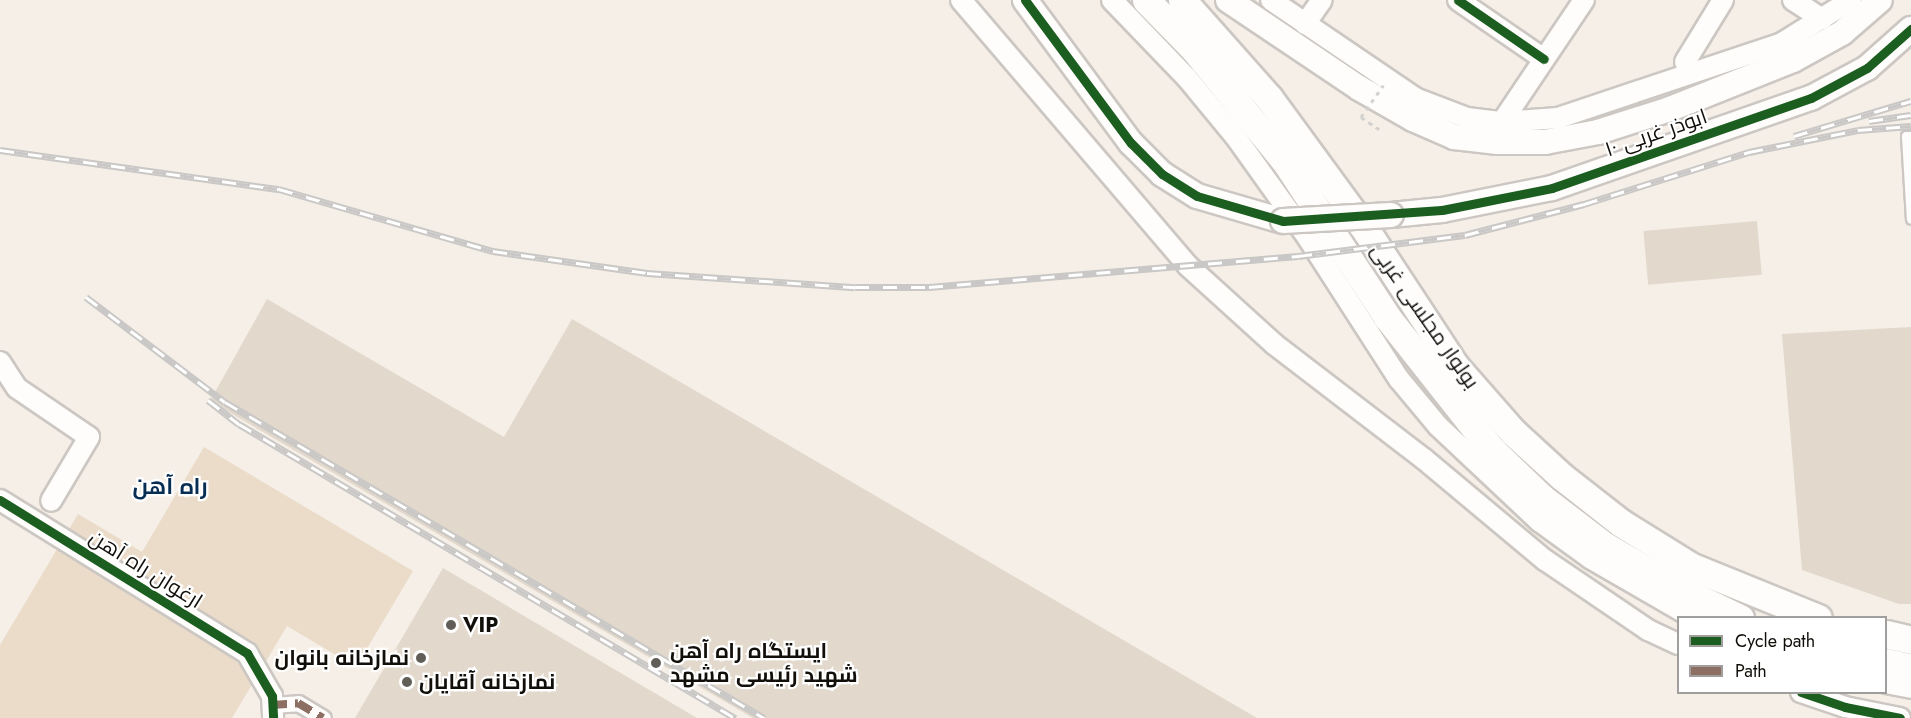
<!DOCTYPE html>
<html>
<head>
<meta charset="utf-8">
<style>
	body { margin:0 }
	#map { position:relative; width:1911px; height:718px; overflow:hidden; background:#f5efe7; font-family:Jost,Cairo,sans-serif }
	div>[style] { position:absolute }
	.green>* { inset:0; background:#ebdcc9 }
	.building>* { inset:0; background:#e2d8cc; transform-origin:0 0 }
	.path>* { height:3px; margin-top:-1.5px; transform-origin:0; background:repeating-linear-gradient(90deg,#d3d1ce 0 4.5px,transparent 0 9px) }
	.roads { filter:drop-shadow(2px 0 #ccc7c2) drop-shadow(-2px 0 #ccc7c2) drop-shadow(0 2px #ccc7c2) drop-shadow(0 -2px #ccc7c2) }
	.service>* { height:9px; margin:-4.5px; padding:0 4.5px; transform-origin:4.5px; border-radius:4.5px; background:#fefdfb }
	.pedestrian>* { height:15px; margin:-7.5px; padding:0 7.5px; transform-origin:7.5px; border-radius:7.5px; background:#fefdfb }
	.minor>* { height:20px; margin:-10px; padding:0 10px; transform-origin:10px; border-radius:10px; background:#fefdfb }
	.tertiary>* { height:24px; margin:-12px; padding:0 12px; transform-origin:12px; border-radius:12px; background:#fefdfb }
	.secondary>* { height:27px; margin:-13.5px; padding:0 13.5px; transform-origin:13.5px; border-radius:13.5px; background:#fefdfb }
	.rail>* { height:7px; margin-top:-3.5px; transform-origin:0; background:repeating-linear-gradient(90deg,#fff 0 14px,#c9c8c6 0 28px); box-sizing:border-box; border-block:2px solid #c9c8c6 }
	.path-bridge>* { height:3px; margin-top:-1.5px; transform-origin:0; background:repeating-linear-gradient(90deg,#d3d1ce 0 4.5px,transparent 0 9px) }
	.bridges { filter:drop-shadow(2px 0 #ccc7c2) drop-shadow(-2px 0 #ccc7c2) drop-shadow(0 2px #ccc7c2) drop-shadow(0 -2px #ccc7c2) }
	.tertiary-bridge>* { height:24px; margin:-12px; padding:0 12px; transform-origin:12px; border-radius:12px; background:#fefdfb }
	.quiet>* { height:8px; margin-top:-4px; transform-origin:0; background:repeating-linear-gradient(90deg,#8d6e63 0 15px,transparent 0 23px) }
	.cycleway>* { height:9px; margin:-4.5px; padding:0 4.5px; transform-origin:4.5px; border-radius:4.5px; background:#1b5e20 }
	.dots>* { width:16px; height:16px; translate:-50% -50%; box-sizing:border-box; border:3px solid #fff; border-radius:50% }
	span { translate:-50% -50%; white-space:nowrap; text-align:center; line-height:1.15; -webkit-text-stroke:4.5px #fff; paint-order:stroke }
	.street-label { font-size:21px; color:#120f0a }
	.poi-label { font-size:21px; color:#120f0a; font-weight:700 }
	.left { translate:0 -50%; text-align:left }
	.right { translate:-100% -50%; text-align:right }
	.neighbourhood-label { font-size:22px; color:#082d53; font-weight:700 }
	.legend { position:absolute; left:1677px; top:616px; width:210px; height:78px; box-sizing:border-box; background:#fff; border:2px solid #a09f9d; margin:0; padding:8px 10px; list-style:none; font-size:18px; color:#120f0a }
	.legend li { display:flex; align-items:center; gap:12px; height:30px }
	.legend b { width:30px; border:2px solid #a09f9d }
</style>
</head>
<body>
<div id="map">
	<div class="green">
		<div style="clip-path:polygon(204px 447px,413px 571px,356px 667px,287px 626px,232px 718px,0 718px,0 645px,78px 514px,142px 552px)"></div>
	</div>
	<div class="building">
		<div style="left:1757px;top:221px;width:54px;height:114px;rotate:85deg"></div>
		<div style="clip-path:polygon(267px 299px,504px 437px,572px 319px,1257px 718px,753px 718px,210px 401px)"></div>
		<div style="clip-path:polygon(1911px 327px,1911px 604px,1899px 604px,1802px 570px,1782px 334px)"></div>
		<div style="clip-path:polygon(443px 568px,697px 718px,355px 718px)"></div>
	</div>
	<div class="path">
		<div style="left:1361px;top:117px;width:22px;rotate:34deg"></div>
	</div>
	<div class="roads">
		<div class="service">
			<div style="left:1911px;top:136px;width:5px;rotate:180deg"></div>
			<div style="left:1906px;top:136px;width:83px;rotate:86.6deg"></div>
		</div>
		<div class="pedestrian">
			<div style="left:272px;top:705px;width:26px;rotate:-4deg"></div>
			<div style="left:298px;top:703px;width:29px;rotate:31deg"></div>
		</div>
		<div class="minor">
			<div style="left:961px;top:0;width:348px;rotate:49.5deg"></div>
			<div style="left:1187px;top:265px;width:118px;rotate:42.2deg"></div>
			<div style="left:1274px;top:344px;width:189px;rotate:37.5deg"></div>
			<div style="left:1424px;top:459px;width:158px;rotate:39.9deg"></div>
			<div style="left:1545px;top:560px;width:125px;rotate:34.2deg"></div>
			<div style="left:1648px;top:630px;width:33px;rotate:25deg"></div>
			<div style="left:1112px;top:0;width:108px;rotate:46.1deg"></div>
			<div style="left:1187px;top:78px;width:75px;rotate:50.4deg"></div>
			<div style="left:1235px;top:136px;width:125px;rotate:54.4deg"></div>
			<div style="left:1308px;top:238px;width:168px;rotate:57.2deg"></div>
			<div style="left:1399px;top:379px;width:61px;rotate:50.3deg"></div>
			<div style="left:1438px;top:426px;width:139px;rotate:43.2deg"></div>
			<div style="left:1539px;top:521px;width:63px;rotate:36deg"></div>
			<div style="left:1590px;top:558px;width:120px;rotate:30deg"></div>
			<div style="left:1271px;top:0;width:174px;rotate:34.2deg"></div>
			<div style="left:1415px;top:98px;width:56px;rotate:21deg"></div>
			<div style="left:1467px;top:118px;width:35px;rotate:7deg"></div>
			<div style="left:1502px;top:122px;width:56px;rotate:-4.1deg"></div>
			<div style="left:1558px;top:118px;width:236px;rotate:-18.5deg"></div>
			<div style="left:1782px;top:43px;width:81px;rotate:-31.9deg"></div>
			<div style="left:1458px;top:0;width:104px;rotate:34.5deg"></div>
			<div style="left:1793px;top:0;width:35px;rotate:33deg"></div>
			<div style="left:1305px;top:24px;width:29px;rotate:-55deg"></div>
			<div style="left:1685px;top:62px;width:73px;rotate:-58.5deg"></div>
			<div style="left:1502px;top:122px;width:147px;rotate:-56.1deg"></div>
			<div style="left:0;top:362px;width:31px;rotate:57deg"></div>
			<div style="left:17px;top:388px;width:87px;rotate:34.2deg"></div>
			<div style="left:89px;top:437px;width:74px;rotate:120.7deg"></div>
			<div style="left:0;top:500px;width:291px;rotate:31.8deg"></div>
			<div style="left:247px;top:653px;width:50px;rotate:59.8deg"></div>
			<div style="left:272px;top:696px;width:22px;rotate:87deg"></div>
			<div style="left:1886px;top:683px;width:25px;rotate:11deg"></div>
			<div style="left:1801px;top:692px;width:46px;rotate:18.8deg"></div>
			<div style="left:1845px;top:707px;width:56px;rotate:11.3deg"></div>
		</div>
		<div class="tertiary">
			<div style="left:1025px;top:0;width:178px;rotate:53.5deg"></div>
			<div style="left:1131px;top:143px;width:44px;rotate:45deg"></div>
			<div style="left:1162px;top:174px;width:41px;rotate:32.2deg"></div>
			<div style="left:1197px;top:196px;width:90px;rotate:16.2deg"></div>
			<div style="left:1228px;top:0;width:158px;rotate:33.9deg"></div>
			<div style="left:1359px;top:88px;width:62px;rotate:29.9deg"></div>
			<div style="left:1413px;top:119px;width:45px;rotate:23.7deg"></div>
			<div style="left:1454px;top:137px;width:44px;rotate:6.5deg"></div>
			<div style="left:1498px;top:142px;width:47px"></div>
			<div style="left:1545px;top:142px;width:54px;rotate:-10.7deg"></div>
			<div style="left:1598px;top:132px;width:76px;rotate:-17.7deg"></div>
			<div style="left:1670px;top:109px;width:132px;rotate:-21.7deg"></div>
			<div style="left:1793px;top:60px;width:56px;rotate:-28.9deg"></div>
			<div style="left:1842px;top:33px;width:50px;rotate:-41deg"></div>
			<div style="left:1391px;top:215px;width:51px;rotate:-5.6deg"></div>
			<div style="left:1442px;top:210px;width:112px;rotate:-11.3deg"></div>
			<div style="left:1552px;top:188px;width:274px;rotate:-19.2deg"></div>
			<div style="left:1811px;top:98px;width:64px;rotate:-28.2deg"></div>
			<div style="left:1867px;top:68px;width:59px;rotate:-41.6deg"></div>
		</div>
		<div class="secondary">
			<div style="left:1146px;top:0;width:69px;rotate:45.6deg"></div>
			<div style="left:1194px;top:49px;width:148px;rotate:51deg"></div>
			<div style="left:1287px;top:164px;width:183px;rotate:56.8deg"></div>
			<div style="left:1387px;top:317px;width:169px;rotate:51.7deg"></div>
			<div style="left:1492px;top:450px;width:69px;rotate:43.8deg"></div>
			<div style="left:1542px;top:498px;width:79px;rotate:37.3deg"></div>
			<div style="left:1605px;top:546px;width:83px;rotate:30.3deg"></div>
			<div style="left:1677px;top:588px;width:70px;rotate:25.5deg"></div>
			<div style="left:1182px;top:0;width:131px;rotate:48.4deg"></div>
			<div style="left:1269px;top:98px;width:166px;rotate:53.8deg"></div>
			<div style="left:1367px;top:232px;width:160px;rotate:56.7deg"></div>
			<div style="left:1455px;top:366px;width:88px;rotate:48.7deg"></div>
			<div style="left:1513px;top:432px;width:65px;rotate:42.5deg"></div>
			<div style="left:1561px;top:476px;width:76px;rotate:38.1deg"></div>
			<div style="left:1621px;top:523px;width:81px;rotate:31.9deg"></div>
			<div style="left:1690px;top:566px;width:138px;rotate:22.1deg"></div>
			<div style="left:1886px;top:634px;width:26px;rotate:13deg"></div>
			<div style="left:1886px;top:662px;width:26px;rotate:13deg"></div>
		</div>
	</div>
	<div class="rail">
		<div style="left:1869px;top:121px;width:42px;rotate:-8.1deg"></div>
		<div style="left:1794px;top:136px;width:122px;rotate:-16.7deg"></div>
		<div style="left:0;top:150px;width:282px;rotate:8deg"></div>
		<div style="left:279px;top:189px;width:223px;rotate:16.2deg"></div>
		<div style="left:493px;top:251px;width:156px;rotate:8.1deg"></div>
		<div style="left:647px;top:273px;width:208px;rotate:3.9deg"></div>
		<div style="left:855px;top:287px;width:74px"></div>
		<div style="left:929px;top:287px;width:370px;rotate:-4.8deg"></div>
		<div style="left:1298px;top:256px;width:168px;rotate:-7.2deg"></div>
		<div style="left:1465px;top:235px;width:123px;rotate:-14.6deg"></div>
		<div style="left:1584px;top:204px;width:173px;rotate:-17.5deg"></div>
		<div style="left:1749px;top:152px;width:111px;rotate:-11.4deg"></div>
		<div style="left:1858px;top:130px;width:53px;rotate:-4.3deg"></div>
		<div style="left:86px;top:297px;width:174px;rotate:37.1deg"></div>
		<div style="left:225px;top:402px;width:625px;rotate:30.38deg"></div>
		<div style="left:208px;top:400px;width:39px;rotate:38deg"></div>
		<div style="left:239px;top:424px;width:577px;rotate:30.66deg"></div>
	</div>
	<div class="path-bridge">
		<div style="left:1361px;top:117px;width:39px;rotate:-55deg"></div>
	</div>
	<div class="bridges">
		<div class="tertiary-bridge">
			<div style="left:1283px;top:221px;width:108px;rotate:-3.2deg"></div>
		</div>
	</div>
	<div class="quiet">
		<div style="left:272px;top:705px;width:26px;rotate:-4deg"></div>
		<div style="left:298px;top:703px;width:29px;rotate:31deg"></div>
	</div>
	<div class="cycleway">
		<div style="left:1025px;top:0;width:178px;rotate:53.5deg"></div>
		<div style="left:1131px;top:143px;width:44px;rotate:45deg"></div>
		<div style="left:1162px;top:174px;width:41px;rotate:32.2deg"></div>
		<div style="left:1197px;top:196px;width:90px;rotate:16.2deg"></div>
		<div style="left:1283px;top:221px;width:159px;rotate:-4deg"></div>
		<div style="left:1442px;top:210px;width:112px;rotate:-11.3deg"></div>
		<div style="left:1552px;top:188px;width:274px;rotate:-19.2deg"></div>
		<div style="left:1811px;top:98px;width:64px;rotate:-28.2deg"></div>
		<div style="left:1867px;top:68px;width:59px;rotate:-41.6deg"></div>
		<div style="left:1458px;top:0;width:104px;rotate:34.5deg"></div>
		<div style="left:0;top:500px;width:291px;rotate:31.8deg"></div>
		<div style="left:247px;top:653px;width:50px;rotate:59.8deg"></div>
		<div style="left:272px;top:696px;width:22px;rotate:87deg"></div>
		<div style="left:1801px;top:692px;width:46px;rotate:18.8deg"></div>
		<div style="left:1845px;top:707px;width:56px;rotate:11.3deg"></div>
	</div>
	<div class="dots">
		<div style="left:451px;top:625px;background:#615d57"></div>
		<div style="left:421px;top:658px;background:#615d57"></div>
		<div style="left:656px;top:663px;background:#615d57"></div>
		<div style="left:407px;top:682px;background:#615d57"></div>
	</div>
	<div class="street-label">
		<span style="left:1656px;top:133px;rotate:-19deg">ابوذر غربی ۱۰</span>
		<span style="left:1425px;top:316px;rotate:55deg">بولوار مجلسی غربی</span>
		<span style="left:146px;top:569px;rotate:32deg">ارغوان راه آهن</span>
	</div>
	<div class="poi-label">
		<span class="left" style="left:463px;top:625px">VIP</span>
		<span class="left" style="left:670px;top:663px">ایستگاه راه آهن<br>شهید رئیسی مشهد</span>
		<span class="right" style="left:409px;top:658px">نمازخانه بانوان</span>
		<span class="left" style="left:419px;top:682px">نمازخانه آقایان</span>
	</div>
	<div class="neighbourhood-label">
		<span style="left:170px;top:487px">راه آهن</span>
	</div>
	<ul class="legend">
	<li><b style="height:8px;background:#1b5e20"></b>Cycle path</li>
	<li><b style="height:8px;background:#8d6e63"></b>Path</li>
	</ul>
</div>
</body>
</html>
